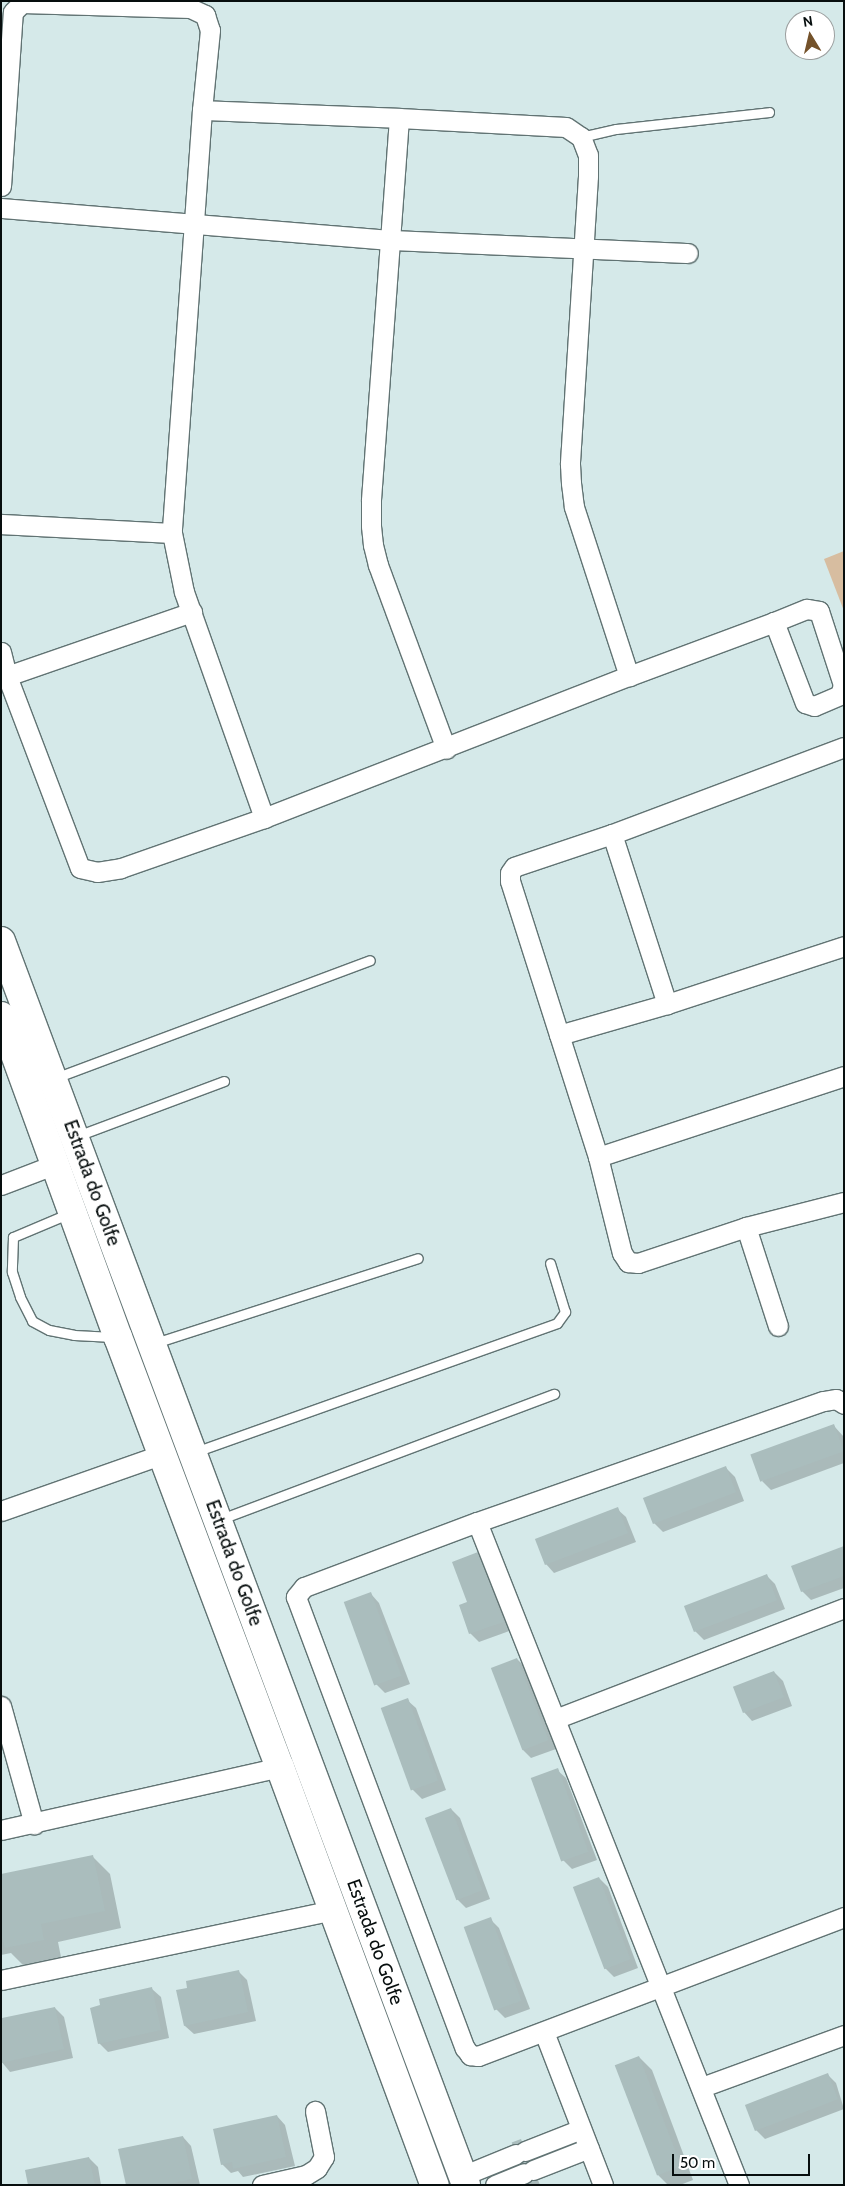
<!DOCTYPE html>
<html>
<head>
<meta charset="utf-8">
<style>
	body { margin:0 }
	#map { position:relative; width:845px; height:2186px; overflow:hidden; background:#d5e9e9; font-family:Cabin,sans-serif }
	div>[style] { position:absolute }
	.green>* { inset:0; background:#d7bda0 }
	.shadow>* { inset:0; background:#0003 }
	.building>* { inset:0; background:#aabdbd; transform-origin:0 0 }
	.roads { filter:drop-shadow(1px 0 #617373) drop-shadow(-1px 0 #617373) drop-shadow(0 1px #617373) drop-shadow(0 -1px #617373) }
	.service>* { height:9px; margin:-4.5px; padding:0 4.5px; transform-origin:4.5px; border-radius:4.5px; background:#fff }
	.minor>* { height:19px; margin:-9.5px; padding:0 9.5px; transform-origin:9.5px; border-radius:9.5px; background:#fff }
	.trunk>* { height:28px; margin:-14px; padding:0 14px; transform-origin:14px; border-radius:14px; background:#fff }
	span { translate:-50% -50%; white-space:nowrap; text-align:center; line-height:1.15; -webkit-text-stroke:5px #fff; paint-order:stroke }
	.street-label { font-size:19px; color:#070e0e }
	.frame { position:absolute; inset:0; border:2px solid #070e0e; pointer-events:none }
	.north { position:absolute; left:785px; top:10px; width:50px; height:50px; box-sizing:border-box; background:#fff; border:1px solid #9c9f9f; border-radius:50%; rotate:351deg; font-size:14px; font-weight:700; line-height:20px; text-align:center; color:#070e0e }
	.north::after { content:''; display:block; margin:auto; width:18px; height:22px; background:#74522a; clip-path:polygon(50% 0,100% 100%,50% 72%,0 100%) }
	.scale { position:absolute; left:672px; top:2154px; width:138px; height:22px; box-sizing:border-box; border:2px solid #070e0e; border-top:0; padding-left:6px; font-size:15px; line-height:18px; white-space:nowrap; color:#070e0e; -webkit-text-stroke:4px #fff; paint-order:stroke }
</style>
</head>
<body>
<div id="map">
	<div class="green">
		<div style="clip-path:polygon(844px 551px,844px 611px,824px 559px)"></div>
	</div>
	<div class="shadow">
		<div style="clip-path:polygon(834px 1426px,844px 1437px,844px 1463px,771px 1490px,762px 1481px)"></div>
		<div style="clip-path:polygon(726px 1468px,735px 1477px,744px 1501px,663px 1532px,654px 1523px)"></div>
		<div style="clip-path:polygon(617px 1509px,626px 1517px,636px 1542px,554px 1573px,546px 1564px)"></div>
		<div style="clip-path:polygon(844px 1548px,844px 1588px,811px 1600px,802px 1591px)"></div>
		<div style="clip-path:polygon(478px 1553px,487px 1562px,512px 1630px,479px 1642px,470px 1633px)"></div>
		<div style="clip-path:polygon(767px 1576px,775px 1584px,785px 1609px,704px 1640px,695px 1631px)"></div>
		<div style="clip-path:polygon(371px 1594px,379px 1603px,410px 1684px,385px 1693px,376px 1684px)"></div>
		<div style="clip-path:polygon(517px 1659px,526px 1668px,556px 1749px,531px 1758px,523px 1750px)"></div>
		<div style="clip-path:polygon(774px 1672px,783px 1681px,792px 1706px,752px 1721px,744px 1712px)"></div>
		<div style="clip-path:polygon(407px 1700px,416px 1708px,446px 1790px,422px 1799px,413px 1790px)"></div>
		<div style="clip-path:polygon(557px 1770px,566px 1778px,597px 1860px,572px 1869px,563px 1860px)"></div>
		<div style="clip-path:polygon(451px 1809px,460px 1818px,490px 1899px,466px 1908px,457px 1899px)"></div>
		<div style="clip-path:polygon(92px 1856px,110px 1874px,121px 1928px,58px 1942px,61px 1957px,23px 1965px,11px 1953px,1px 1955px,1px 1875px)"></div>
		<div style="clip-path:polygon(599px 1878px,608px 1887px,638px 1968px,614px 1977px,605px 1968px)"></div>
		<div style="clip-path:polygon(490px 1919px,499px 1928px,530px 2009px,505px 2018px,496px 2009px)"></div>
		<div style="clip-path:polygon(238px 1971px,247px 1980px,256px 2021px,194px 2034px,185px 2026px,189px 1988px)"></div>
		<div style="clip-path:polygon(152px 1989px,161px 1997px,169px 2038px,108px 2052px,99px 2043px)"></div>
		<div style="clip-path:polygon(55px 2008px,64px 2017px,73px 2058px,10px 2072px,1px 2061px,1px 2026px)"></div>
		<div style="clip-path:polygon(639px 2057px,652px 2070px,693px 2180px,680px 2185px,668px 2185px,658px 2175px)"></div>
		<div style="clip-path:polygon(828px 2075px,836px 2083px,844px 2109px,765px 2139px,756px 2130px)"></div>
		<div style="clip-path:polygon(277px 2116px,285px 2125px,295px 2166px,243px 2177px,238px 2171px,231px 2173px,222px 2164px)"></div>
		<div style="clip-path:polygon(183px 2137px,191px 2146px,200px 2185px,127px 2185px)"></div>
		<div style="clip-path:polygon(524px 2145px,540px 2185px,529px 2184px)"></div>
		<div style="clip-path:polygon(89px 2158px,98px 2167px,101px 2185px,30px 2185px)"></div>
	</div>
	<div class="building">
		<div style="left:834px;top:1424px;width:29px;height:89px;rotate:70deg"></div>
		<div style="left:726px;top:1466px;width:28px;height:89px;rotate:69deg"></div>
		<div style="left:618px;top:1507px;width:28px;height:89px;rotate:69deg"></div>
		<div style="clip-path:polygon(844px 1546px,844px 1576px,801px 1592px,791px 1566px)"></div>
		<div style="clip-path:polygon(478px 1552px,504px 1622px,469px 1634px,459px 1605px,467px 1602px,452px 1562px)"></div>
		<div style="left:767px;top:1574px;width:28px;height:89px;rotate:69deg"></div>
		<div style="left:371px;top:1592px;width:89px;height:29px;rotate:70deg"></div>
		<div style="left:517px;top:1658px;width:88px;height:28px;rotate:69deg"></div>
		<div style="left:774px;top:1671px;width:28px;height:44px;rotate:69deg"></div>
		<div style="left:408px;top:1698px;width:88px;height:29px;rotate:70deg"></div>
		<div style="left:558px;top:1768px;width:89px;height:29px;rotate:70deg"></div>
		<div style="left:451px;top:1808px;width:88px;height:28px;rotate:69deg"></div>
		<div style="clip-path:polygon(93px 1855px,105px 1911px,41px 1924px,44px 1940px,5px 1948px,1px 1934px,1px 1874px)"></div>
		<div style="left:599px;top:1877px;width:88px;height:28px;rotate:69deg"></div>
		<div style="left:491px;top:1917px;width:89px;height:29px;rotate:70deg"></div>
		<div style="clip-path:polygon(239px 1970px,248px 2012px,184px 2026px,176px 1990px,187px 1988px,186px 1981px)"></div>
		<div style="clip-path:polygon(152px 1987px,161px 2030px,98px 2044px,90px 2008px,100px 2005px,99px 1999px)"></div>
		<div style="clip-path:polygon(55px 2007px,64px 2049px,1px 2063px,2px 2018px)"></div>
		<div style="left:639px;top:2056px;width:118px;height:26px;rotate:69deg"></div>
		<div style="left:828px;top:2073px;width:28px;height:89px;rotate:69deg"></div>
		<div style="clip-path:polygon(277px 2115px,286px 2157px,233px 2169px,232px 2162px,221px 2165px,213px 2129px)"></div>
		<div style="clip-path:polygon(183px 2136px,192px 2179px,165px 2185px,126px 2185px,118px 2149px)"></div>
		<div style="left:521px;top:2139px;width:45px;height:10px;rotate:69deg"></div>
		<div style="clip-path:polygon(89px 2157px,95px 2185px,28px 2185px,25px 2170px)"></div>
	</div>
	<div class="roads">
		<div class="service">
			<div style="left:581px;top:137px;width:36px;rotate:-13deg"></div>
			<div style="left:616px;top:129px;width:154px;rotate:-6.3deg"></div>
			<div style="left:55px;top:1078px;width:336px;rotate:-20.5deg"></div>
			<div style="left:77px;top:1136px;width:157px;rotate:-20.5deg"></div>
			<div style="left:70px;top:1213px;width:62px;rotate:157.2deg"></div>
			<div style="left:13px;top:1237px;width:35px;rotate:92deg"></div>
			<div style="left:12px;top:1272px;width:26px;rotate:72deg"></div>
			<div style="left:20px;top:1297px;width:27px;rotate:63deg"></div>
			<div style="left:32px;top:1321px;width:19px;rotate:28deg"></div>
			<div style="left:49px;top:1330px;width:25px;rotate:11deg"></div>
			<div style="left:74px;top:1335px;width:39px;rotate:3deg"></div>
			<div style="left:155px;top:1343px;width:276px;rotate:-17.9deg"></div>
			<div style="left:195px;top:1452px;width:384px;rotate:-19.6deg"></div>
			<div style="left:557px;top:1323px;width:14px;rotate:-54deg"></div>
			<div style="left:565px;top:1312px;width:51px;rotate:-107deg"></div>
			<div style="left:221px;top:1519px;width:356px;rotate:-20.6deg"></div>
		</div>
		<div class="minor">
			<div style="left:202px;top:110px;width:197px;rotate:2.3deg"></div>
			<div style="left:399px;top:118px;width:384px;rotate:94.2deg"></div>
			<div style="left:371px;top:501px;width:25px;rotate:90deg"></div>
			<div style="left:371px;top:526px;width:19px;rotate:84deg"></div>
			<div style="left:373px;top:545px;width:21px;rotate:76deg"></div>
			<div style="left:378px;top:565px;width:196px;rotate:69.7deg"></div>
			<div style="left:399px;top:118px;width:167px;rotate:3.1deg"></div>
			<div style="left:566px;top:127px;width:18px;rotate:34deg"></div>
			<div style="left:581px;top:137px;width:19px;rotate:69deg"></div>
			<div style="left:588px;top:155px;width:21px;rotate:90deg"></div>
			<div style="left:588px;top:176px;width:289px;rotate:93.6deg"></div>
			<div style="left:570px;top:464px;width:19px;rotate:87deg"></div>
			<div style="left:571px;top:483px;width:24px;rotate:83deg"></div>
			<div style="left:574px;top:507px;width:178px;rotate:72deg"></div>
			<div style="left:1px;top:186px;width:174px;rotate:-86.1deg"></div>
			<div style="left:13px;top:12px;width:13px;rotate:-45deg"></div>
			<div style="left:22px;top:3px;width:168px;rotate:1.7deg"></div>
			<div style="left:190px;top:8px;width:17px;rotate:25deg"></div>
			<div style="left:205px;top:15px;width:16px;rotate:72deg"></div>
			<div style="left:210px;top:30px;width:80px;rotate:95.7deg"></div>
			<div style="left:202px;top:110px;width:424px;rotate:94.1deg"></div>
			<div style="left:172px;top:533px;width:60px;rotate:78.5deg"></div>
			<div style="left:184px;top:592px;width:240px;rotate:70.5deg"></div>
			<div style="left:1px;top:208px;width:390px;rotate:4.7deg"></div>
			<div style="left:390px;top:240px;width:298px;rotate:2.5deg"></div>
			<div style="left:1px;top:524px;width:171px;rotate:3deg"></div>
			<div style="left:1px;top:652px;width:25px;rotate:76deg"></div>
			<div style="left:7px;top:676px;width:205px;rotate:69.2deg"></div>
			<div style="left:80px;top:868px;width:17px;rotate:13deg"></div>
			<div style="left:97px;top:872px;width:24px;rotate:-9deg"></div>
			<div style="left:121px;top:868px;width:151px;rotate:-19.3deg"></div>
			<div style="left:264px;top:818px;width:392px;rotate:-21.3deg"></div>
			<div style="left:629px;top:676px;width:155px;rotate:-20.4deg"></div>
			<div style="left:774px;top:622px;width:35px;rotate:-22deg"></div>
			<div style="left:807px;top:609px;width:12px;rotate:9deg"></div>
			<div style="left:819px;top:611px;width:78px;rotate:72deg"></div>
			<div style="left:843px;top:685px;width:10px;rotate:107deg"></div>
			<div style="left:840px;top:695px;width:28px;rotate:157deg"></div>
			<div style="left:814px;top:706px;width:9px;rotate:-162deg"></div>
			<div style="left:805px;top:703px;width:87px;rotate:-110.9deg"></div>
			<div style="left:7px;top:676px;width:196px;rotate:-19.1deg"></div>
			<div style="left:844px;top:747px;width:248px;rotate:159.4deg"></div>
			<div style="left:612px;top:834px;width:103px;rotate:161.4deg"></div>
			<div style="left:514px;top:867px;width:7px;rotate:124deg"></div>
			<div style="left:510px;top:873px;width:8px;rotate:90deg"></div>
			<div style="left:510px;top:881px;width:290px;rotate:72.3deg"></div>
			<div style="left:598px;top:1157px;width:99px;rotate:76deg"></div>
			<div style="left:622px;top:1253px;width:11px;rotate:56deg"></div>
			<div style="left:628px;top:1262px;width:10px;rotate:6deg"></div>
			<div style="left:638px;top:1263px;width:114px;rotate:-18.4deg"></div>
			<div style="left:746px;top:1227px;width:101px;rotate:-14.3deg"></div>
			<div style="left:612px;top:834px;width:179px;rotate:72.1deg"></div>
			<div style="left:559px;top:1035px;width:112px;rotate:-16deg"></div>
			<div style="left:667px;top:1004px;width:186px;rotate:-18.1deg"></div>
			<div style="left:598px;top:1157px;width:259px;rotate:-18.2deg"></div>
			<div style="left:1px;top:1185px;width:59px;rotate:-20.9deg"></div>
			<div style="left:746px;top:1227px;width:104px;rotate:72.1deg"></div>
			<div style="left:844px;top:1404px;width:9px;rotate:-148deg"></div>
			<div style="left:836px;top:1399px;width:13px;rotate:171deg"></div>
			<div style="left:823px;top:1401px;width:367px;rotate:160.7deg"></div>
			<div style="left:477px;top:1522px;width:185px;rotate:159.4deg"></div>
			<div style="left:304px;top:1587px;width:13px;rotate:129deg"></div>
			<div style="left:296px;top:1597px;width:482px;rotate:69.5deg"></div>
			<div style="left:465px;top:2048px;width:9px;rotate:54deg"></div>
			<div style="left:470px;top:2055px;width:8px;rotate:7deg"></div>
			<div style="left:478px;top:2056px;width:392px;rotate:-20.8deg"></div>
			<div style="left:1px;top:1511px;width:172px;rotate:-19.4deg"></div>
			<div style="left:477px;top:1522px;width:713px;rotate:68.44deg"></div>
			<div style="left:1px;top:1706px;width:123px;rotate:74.4deg"></div>
			<div style="left:555px;top:1719px;width:310px;rotate:-21deg"></div>
			<div style="left:1px;top:1830px;width:286px;rotate:-12.7deg"></div>
			<div style="left:1px;top:1980px;width:338px;rotate:-11.9deg"></div>
			<div style="left:544px;top:2032px;width:164px;rotate:68.9deg"></div>
			<div style="left:702px;top:2087px;width:151px;rotate:-20.1deg"></div>
			<div style="left:525px;top:2151px;width:60px;rotate:-21.4deg"></div>
			<div style="left:533px;top:2170px;width:60px;rotate:-21.4deg"></div>
			<div style="left:462px;top:2176px;width:58px;rotate:-22.2deg"></div>
			<div style="left:262px;top:2185px;width:45px;rotate:-12.8deg"></div>
			<div style="left:306px;top:2175px;width:13px;rotate:-32deg"></div>
			<div style="left:317px;top:2168px;width:13px;rotate:-58deg"></div>
			<div style="left:324px;top:2157px;width:47px;rotate:-101.1deg"></div>
			<div style="left:495px;top:2185px;width:31px;rotate:-22deg"></div>
		</div>
		<div class="trunk">
			<div style="left:1px;top:941px;width:1328px;rotate:69.5deg"></div>
			<div style="left:1px;top:1016px;width:342px;rotate:70deg"></div>
			<div style="left:118px;top:1337px;width:460px;rotate:69.4deg"></div>
			<div style="left:280px;top:1767px;width:446px;rotate:69.7deg"></div>
		</div>
	</div>
	<div class="street-label">
		<span style="left:92px;top:1183px;rotate:70deg">Estrada do Golfe</span>
		<span style="left:234px;top:1563px;rotate:70deg">Estrada do Golfe</span>
		<span style="left:375px;top:1942px;rotate:70deg">Estrada do Golfe</span>
	</div>
	<div class="frame"></div>
	<div class="north">N</div>
	<div class="scale">50 m</div>
</div>
</body>
</html>
